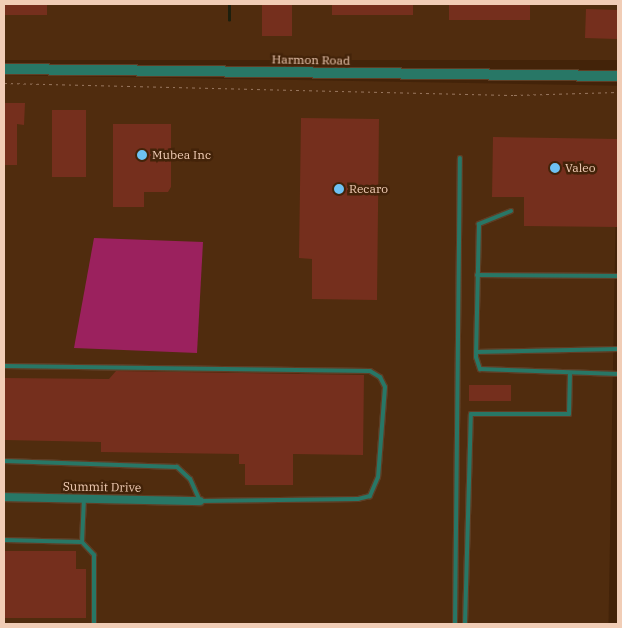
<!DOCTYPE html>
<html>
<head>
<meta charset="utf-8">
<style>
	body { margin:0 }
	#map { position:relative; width:622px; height:628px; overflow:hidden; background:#432309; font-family:"IBM Plex Serif",serif }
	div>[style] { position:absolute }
	.built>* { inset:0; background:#502c0e; transform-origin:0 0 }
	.forest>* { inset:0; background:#9b215e }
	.stream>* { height:2.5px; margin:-1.25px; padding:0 1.25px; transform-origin:1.25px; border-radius:1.25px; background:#1d1f0d }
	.building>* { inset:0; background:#752f1d; transform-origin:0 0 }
	.path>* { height:1px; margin-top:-0.5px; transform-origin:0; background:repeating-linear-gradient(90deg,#99775f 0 2.5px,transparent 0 6.5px) }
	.roads { filter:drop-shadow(1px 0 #5f3e25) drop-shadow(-1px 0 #5f3e25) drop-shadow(0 1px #5f3e25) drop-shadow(0 -1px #5f3e25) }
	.service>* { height:4px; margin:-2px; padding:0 2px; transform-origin:2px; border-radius:2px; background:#287766 }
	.minor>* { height:8px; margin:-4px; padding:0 4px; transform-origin:4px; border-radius:4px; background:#287766 }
	.tertiary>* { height:10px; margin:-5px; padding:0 5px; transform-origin:5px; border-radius:5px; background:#287766 }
	.dots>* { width:14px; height:14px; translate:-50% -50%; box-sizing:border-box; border:2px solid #432309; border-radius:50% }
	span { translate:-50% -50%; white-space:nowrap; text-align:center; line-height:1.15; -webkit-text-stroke:5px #432309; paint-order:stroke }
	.street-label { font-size:12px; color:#f1cdb6 }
	.poi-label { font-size:12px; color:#f1cdb6 }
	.left { translate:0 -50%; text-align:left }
	.frame { position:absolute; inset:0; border:5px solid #f1cdb6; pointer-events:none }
</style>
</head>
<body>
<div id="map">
	<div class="built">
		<div style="left:4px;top:4px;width:614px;height:56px"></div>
		<div style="left:4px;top:75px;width:614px;height:549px;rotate:1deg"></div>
	</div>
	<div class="forest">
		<div style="clip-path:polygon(94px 238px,203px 242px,197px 353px,74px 348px)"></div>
	</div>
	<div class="stream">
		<div style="left:229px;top:20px;width:16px;rotate:-90deg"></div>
	</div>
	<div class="building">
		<div style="left:4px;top:4px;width:43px;height:11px"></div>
		<div style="left:262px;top:4px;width:30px;height:32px"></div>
		<div style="left:332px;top:4px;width:81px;height:11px"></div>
		<div style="left:449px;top:4px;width:81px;height:16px"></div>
		<div style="left:586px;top:9px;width:32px;height:29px;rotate:2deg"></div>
		<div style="clip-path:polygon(4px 103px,25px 103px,24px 125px,17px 124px,17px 165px,4px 165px)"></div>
		<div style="left:52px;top:110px;width:34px;height:67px"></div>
		<div style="clip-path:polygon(301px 118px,379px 119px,377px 300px,312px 299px,312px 259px,299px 258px)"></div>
		<div style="clip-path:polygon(113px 124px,171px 124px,171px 187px,168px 192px,144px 192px,144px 207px,113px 207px)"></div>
		<div style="clip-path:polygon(493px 137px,618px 139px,618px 227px,524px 226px,524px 197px,492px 197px)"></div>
		<div style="clip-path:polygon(116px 371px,364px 375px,363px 455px,293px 454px,293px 485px,245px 485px,245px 464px,239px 464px,239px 454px,101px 452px,101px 442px,4px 440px,4px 378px,109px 379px)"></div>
		<div style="left:469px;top:385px;width:42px;height:16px"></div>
		<div style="clip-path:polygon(4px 551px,76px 551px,76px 569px,86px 569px,86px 618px,4px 618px)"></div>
	</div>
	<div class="path">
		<div style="left:4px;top:83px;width:510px;rotate:1.35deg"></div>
		<div style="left:514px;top:95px;width:104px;rotate:-1.7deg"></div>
	</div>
	<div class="roads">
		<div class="service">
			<div style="left:511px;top:211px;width:35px;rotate:158deg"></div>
			<div style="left:479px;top:224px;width:133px;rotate:91.3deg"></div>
			<div style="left:476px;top:357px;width:13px;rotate:72deg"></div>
			<div style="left:480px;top:369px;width:138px;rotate:2.1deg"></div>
			<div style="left:477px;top:275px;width:141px;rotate:0.4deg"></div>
			<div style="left:476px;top:352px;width:142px;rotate:-1.2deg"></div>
			<div style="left:4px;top:366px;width:366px;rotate:0.8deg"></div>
			<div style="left:370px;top:371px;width:12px;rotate:31deg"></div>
			<div style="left:380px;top:377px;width:11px;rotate:63deg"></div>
			<div style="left:385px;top:387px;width:90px;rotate:94.4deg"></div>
			<div style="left:378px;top:477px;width:21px;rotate:113deg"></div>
			<div style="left:370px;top:496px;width:12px;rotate:166deg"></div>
			<div style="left:358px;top:499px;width:158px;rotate:179.3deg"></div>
			<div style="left:200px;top:501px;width:24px;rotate:-114deg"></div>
			<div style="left:190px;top:479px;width:18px;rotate:-137deg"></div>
			<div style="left:177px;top:467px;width:173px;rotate:-178deg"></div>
			<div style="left:4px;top:540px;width:78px;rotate:1.5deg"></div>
			<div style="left:82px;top:542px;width:44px;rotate:-87.4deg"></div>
			<div style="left:82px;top:542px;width:18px;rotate:47deg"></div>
			<div style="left:94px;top:555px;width:69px;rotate:90deg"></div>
			<div style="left:455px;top:624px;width:466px;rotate:-89.4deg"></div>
			<div style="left:465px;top:624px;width:210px;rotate:-88.4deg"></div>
			<div style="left:471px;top:414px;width:98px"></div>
			<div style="left:569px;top:414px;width:40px;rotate:-88.6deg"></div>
		</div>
		<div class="minor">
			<div style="left:4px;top:497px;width:196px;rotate:1.2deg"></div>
		</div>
		<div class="tertiary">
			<div style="left:4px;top:69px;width:614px;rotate:0.65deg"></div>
		</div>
	</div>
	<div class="dots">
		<div style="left:142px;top:155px;background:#6ec2f3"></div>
		<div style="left:555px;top:168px;background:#6ec2f3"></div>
		<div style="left:339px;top:189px;background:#6ec2f3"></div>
	</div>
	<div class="street-label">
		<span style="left:311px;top:60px;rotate:1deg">Harmon Road</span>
		<span style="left:102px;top:487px;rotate:1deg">Summit Drive</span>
	</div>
	<div class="poi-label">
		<span class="left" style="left:152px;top:155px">Mubea Inc</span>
		<span class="left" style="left:565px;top:168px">Valeo</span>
		<span class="left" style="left:349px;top:189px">Recaro</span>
	</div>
	<div class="frame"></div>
</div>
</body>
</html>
